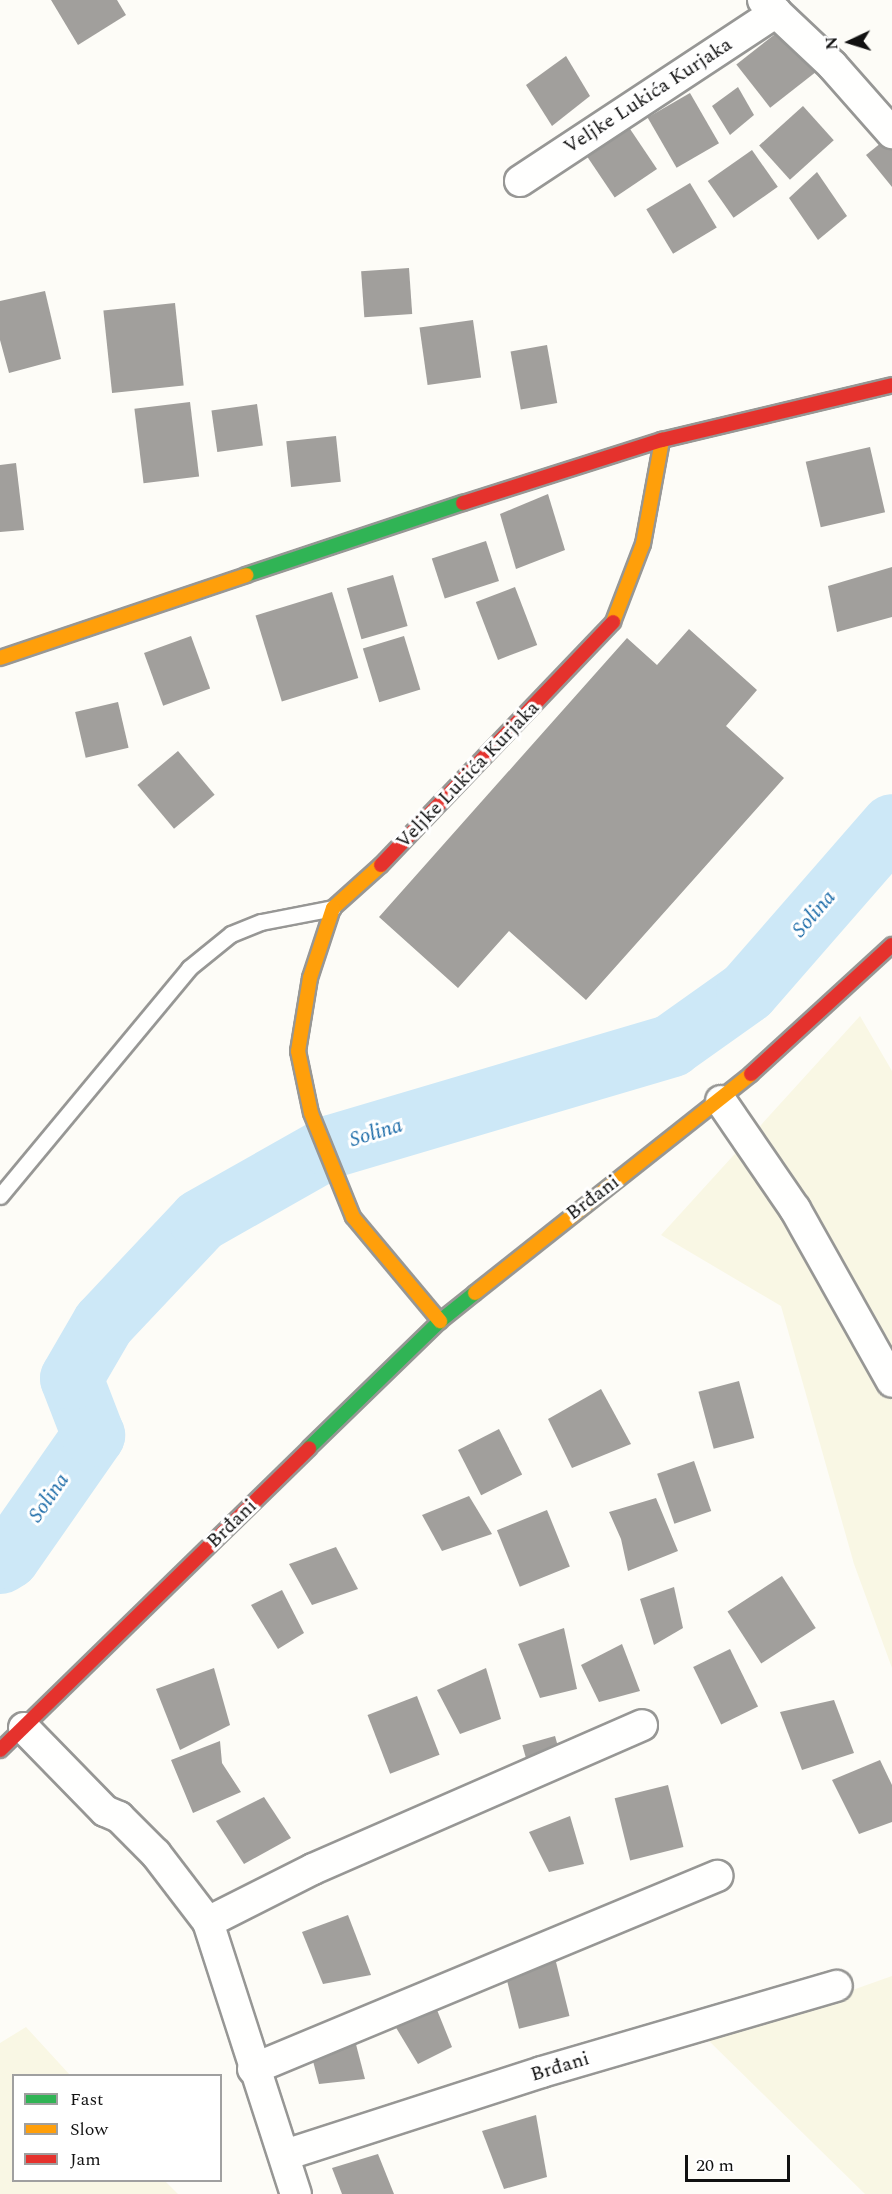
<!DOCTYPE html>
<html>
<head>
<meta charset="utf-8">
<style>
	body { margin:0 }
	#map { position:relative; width:892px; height:2194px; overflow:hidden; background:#fdfcf7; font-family:Spectral,serif }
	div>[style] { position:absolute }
	.farmland>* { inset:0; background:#f9f7e4 }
	.river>* { height:63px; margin:-31.5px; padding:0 31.5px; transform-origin:31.5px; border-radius:31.5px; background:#cde8f7 }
	.building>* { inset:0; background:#a19f9c; transform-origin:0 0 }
	.roads { filter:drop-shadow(2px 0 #979795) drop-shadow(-2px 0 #979795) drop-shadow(0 2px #979795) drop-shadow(0 -2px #979795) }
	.lane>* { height:15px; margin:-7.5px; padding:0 7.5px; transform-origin:7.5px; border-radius:7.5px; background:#fffffe }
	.street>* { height:30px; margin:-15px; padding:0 15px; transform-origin:15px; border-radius:15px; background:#fffffe }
	.fast>* { height:14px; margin:-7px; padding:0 7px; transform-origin:7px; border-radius:7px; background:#30b455 }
	.slow>* { height:14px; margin:-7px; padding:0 7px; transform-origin:7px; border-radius:7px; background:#ff9f0a }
	.jam>* { height:14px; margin:-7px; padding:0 7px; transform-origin:7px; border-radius:7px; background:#e5322d }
	span { translate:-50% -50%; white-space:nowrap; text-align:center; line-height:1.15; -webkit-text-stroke:6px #fff; paint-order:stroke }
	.street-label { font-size:20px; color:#111 }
	.water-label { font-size:21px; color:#1768a6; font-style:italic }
	.legend { position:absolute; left:12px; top:2074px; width:210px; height:108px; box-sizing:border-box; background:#fff; border:2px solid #a0a0a0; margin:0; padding:8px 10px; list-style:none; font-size:18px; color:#111 }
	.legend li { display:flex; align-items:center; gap:12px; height:30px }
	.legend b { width:30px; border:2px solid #a0a0a0 }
	.north { position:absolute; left:820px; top:12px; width:60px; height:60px; -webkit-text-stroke:4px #fff; paint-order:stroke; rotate:266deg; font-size:16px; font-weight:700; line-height:24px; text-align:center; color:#111 }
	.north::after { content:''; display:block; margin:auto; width:21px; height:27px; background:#111; clip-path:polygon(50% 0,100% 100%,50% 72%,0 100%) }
	.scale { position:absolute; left:685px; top:2155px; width:105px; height:27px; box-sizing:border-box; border:3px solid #111; border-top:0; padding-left:8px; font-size:18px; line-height:21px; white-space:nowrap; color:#111; -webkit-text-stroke:4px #fff; paint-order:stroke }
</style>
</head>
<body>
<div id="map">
	<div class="farmland">
		<div style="clip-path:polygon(860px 1016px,892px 1071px,892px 1668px,854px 1564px,781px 1306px,661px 1235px)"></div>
		<div style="clip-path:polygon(892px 1976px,892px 2194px,865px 2194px,709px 2041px)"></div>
		<div style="clip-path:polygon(26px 2027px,70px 2075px,14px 2076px,14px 2180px,165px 2181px,178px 2194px,0 2194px,0 2043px)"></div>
	</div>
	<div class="river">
		<div style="left:0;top:1562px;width:9px;rotate:-32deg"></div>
		<div style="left:8px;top:1557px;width:149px;rotate:-55.1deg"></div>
		<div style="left:93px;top:1435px;width:61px;rotate:-111.1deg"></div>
		<div style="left:71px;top:1378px;width:64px;rotate:-59.8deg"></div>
		<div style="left:103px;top:1323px;width:141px;rotate:-46.7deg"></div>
		<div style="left:200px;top:1220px;width:150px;rotate:-29.5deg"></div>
		<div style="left:331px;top:1146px;width:355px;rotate:-16.5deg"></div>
		<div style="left:671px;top:1045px;width:93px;rotate:-35.4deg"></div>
		<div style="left:747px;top:991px;width:220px;rotate:-48.9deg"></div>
	</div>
	<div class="building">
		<div style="clip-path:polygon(51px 0,117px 0,126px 15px,78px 45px)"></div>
		<div style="left:797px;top:17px;width:55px;height:77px;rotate:52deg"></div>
		<div style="clip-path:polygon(566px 56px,590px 96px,552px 126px,526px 85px)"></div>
		<div style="clip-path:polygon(738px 87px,754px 115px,730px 135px,712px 106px)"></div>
		<div style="left:690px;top:93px;width:58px;height:49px;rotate:60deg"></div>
		<div style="left:803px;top:106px;width:46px;height:59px;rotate:48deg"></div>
		<div style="left:624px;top:120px;width:59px;height:51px;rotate:56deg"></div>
		<div style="clip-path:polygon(892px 134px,892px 187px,866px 155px)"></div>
		<div style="left:752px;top:150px;width:45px;height:54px;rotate:55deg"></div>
		<div style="clip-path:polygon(817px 172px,847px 216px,818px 240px,789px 198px)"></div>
		<div style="left:690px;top:183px;width:52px;height:51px;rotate:59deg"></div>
		<div style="left:409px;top:268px;width:46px;height:48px;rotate:86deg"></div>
		<div style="clip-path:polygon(45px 291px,61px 359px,9px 373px,0 340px,0 301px)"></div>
		<div style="left:175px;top:303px;width:83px;height:72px;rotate:84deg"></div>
		<div style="left:473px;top:320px;width:58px;height:54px;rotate:82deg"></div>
		<div style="left:547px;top:345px;width:59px;height:37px;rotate:80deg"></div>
		<div style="left:190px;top:402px;width:75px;height:56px;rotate:83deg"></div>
		<div style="left:257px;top:404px;width:42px;height:46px;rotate:82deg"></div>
		<div style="left:336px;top:436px;width:46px;height:50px;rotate:84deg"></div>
		<div style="left:870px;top:447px;width:67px;height:66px;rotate:77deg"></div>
		<div style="clip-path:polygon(16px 463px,24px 530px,0 532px,0 465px)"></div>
		<div style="clip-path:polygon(548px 494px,565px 550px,516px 569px,500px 514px)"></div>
		<div style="left:486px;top:541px;width:42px;height:57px;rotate:72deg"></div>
		<div style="clip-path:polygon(892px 567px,892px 617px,837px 632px,828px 586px)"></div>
		<div style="left:393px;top:575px;width:53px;height:48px;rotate:74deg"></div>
		<div style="left:515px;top:587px;width:62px;height:42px;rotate:69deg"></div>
		<div style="left:332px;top:592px;width:90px;height:80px;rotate:73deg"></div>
		<div style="clip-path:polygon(689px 629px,757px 690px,726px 726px,784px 778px,586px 1000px,509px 931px,458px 988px,379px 917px,627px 638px,657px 665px)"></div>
		<div style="left:191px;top:636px;width:56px;height:50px;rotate:70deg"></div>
		<div style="left:404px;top:636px;width:56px;height:43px;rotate:73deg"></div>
		<div style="left:118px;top:702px;width:47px;height:44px;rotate:77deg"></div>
		<div style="left:178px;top:751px;width:57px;height:53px;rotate:50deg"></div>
		<div style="left:739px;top:1381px;width:59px;height:42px;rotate:75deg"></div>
		<div style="clip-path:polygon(601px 1389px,631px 1444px,572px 1468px,548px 1419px)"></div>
		<div style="left:499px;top:1429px;width:51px;height:46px;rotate:63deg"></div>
		<div style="left:694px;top:1461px;width:53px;height:39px;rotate:71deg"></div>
		<div style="clip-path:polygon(469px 1496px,492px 1534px,442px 1551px,422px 1515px)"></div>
		<div style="clip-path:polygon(656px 1498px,678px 1551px,628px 1571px,621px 1539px,609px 1512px)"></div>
		<div style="left:547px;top:1510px;width:61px;height:54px;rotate:68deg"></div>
		<div style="clip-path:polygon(336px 1547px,358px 1589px,312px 1605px,289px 1564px)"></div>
		<div style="left:782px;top:1576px;width:62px;height:65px;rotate:57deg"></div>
		<div style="clip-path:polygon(674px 1587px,683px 1628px,654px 1645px,640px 1599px)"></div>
		<div style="clip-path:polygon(282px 1590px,304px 1633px,278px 1649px,251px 1605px)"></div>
		<div style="clip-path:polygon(564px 1628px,577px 1689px,540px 1698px,518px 1644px)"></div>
		<div style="clip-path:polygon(622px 1644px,640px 1691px,599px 1702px,581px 1665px)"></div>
		<div style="left:730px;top:1649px;width:64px;height:41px;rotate:64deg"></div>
		<div style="clip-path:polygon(214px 1668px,230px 1725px,180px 1750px,156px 1689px)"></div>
		<div style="clip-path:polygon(486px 1668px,501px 1719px,460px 1734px,437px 1690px)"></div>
		<div style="left:417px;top:1696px;width:63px;height:53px;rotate:69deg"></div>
		<div style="clip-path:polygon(834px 1700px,854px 1753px,802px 1770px,780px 1712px)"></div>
		<div style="left:555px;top:1736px;width:41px;height:34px;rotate:74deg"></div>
		<div style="clip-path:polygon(220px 1741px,222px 1763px,241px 1792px,193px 1813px,171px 1760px)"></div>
		<div style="clip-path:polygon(880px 1760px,892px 1785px,892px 1822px,859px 1834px,832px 1780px)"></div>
		<div style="left:668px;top:1785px;width:64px;height:55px;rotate:76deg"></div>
		<div style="clip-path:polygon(264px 1797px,291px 1838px,244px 1864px,216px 1821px)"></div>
		<div style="clip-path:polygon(570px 1816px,584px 1864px,549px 1872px,529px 1832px)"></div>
		<div style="clip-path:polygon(348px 1915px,371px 1975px,323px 1984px,302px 1932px)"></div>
		<div style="left:554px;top:1954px;width:64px;height:52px;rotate:76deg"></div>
		<div style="clip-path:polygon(433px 2000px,452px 2047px,418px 2064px,392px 2021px)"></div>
		<div style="clip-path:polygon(352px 2029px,365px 2079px,319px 2084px,308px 2042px)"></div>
		<div style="clip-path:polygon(536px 2115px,547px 2177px,504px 2189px,482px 2131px)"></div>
		<div style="clip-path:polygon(378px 2154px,394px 2194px,342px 2194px,332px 2168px)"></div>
	</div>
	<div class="roads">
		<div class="lane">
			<div style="left:0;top:1196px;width:296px;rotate:-50.3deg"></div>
			<div style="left:189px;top:968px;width:54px;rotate:-39deg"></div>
			<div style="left:231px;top:934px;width:32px;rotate:-22deg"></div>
			<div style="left:261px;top:922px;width:73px;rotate:-11deg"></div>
		</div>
		<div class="street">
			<div style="left:763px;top:0;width:95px;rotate:43.3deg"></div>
			<div style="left:832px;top:65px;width:91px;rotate:48.6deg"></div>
			<div style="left:520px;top:181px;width:307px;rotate:-33.4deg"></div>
			<div style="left:721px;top:1101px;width:131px;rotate:55.6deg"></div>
			<div style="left:795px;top:1209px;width:198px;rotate:60.7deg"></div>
			<div style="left:24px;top:1728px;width:116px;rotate:45.7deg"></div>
			<div style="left:105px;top:1811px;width:15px;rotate:23deg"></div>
			<div style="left:119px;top:1817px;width:52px;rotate:45deg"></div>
			<div style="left:156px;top:1854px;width:86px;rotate:52.6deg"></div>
			<div style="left:208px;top:1922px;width:286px;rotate:72.1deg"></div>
			<div style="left:208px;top:1922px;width:118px;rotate:-26.8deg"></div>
			<div style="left:313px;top:1869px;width:359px;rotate:-23.6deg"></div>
			<div style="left:253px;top:2069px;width:503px;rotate:-22.58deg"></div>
			<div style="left:285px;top:2155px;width:270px;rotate:-17.9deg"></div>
			<div style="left:542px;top:2072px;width:307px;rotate:-16.3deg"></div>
		</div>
		<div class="fast">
			<div style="left:246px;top:575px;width:229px;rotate:-18.4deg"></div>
			<div style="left:309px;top:1448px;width:182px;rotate:-44.1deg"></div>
			<div style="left:440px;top:1321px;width:45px;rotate:-38.7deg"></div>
		</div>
		<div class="slow">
			<div style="left:613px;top:622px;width:84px;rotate:-69deg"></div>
			<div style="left:643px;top:544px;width:106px;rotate:-79.6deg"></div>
			<div style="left:0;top:658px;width:260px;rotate:-18.6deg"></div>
			<div style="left:381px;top:865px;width:64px;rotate:138.1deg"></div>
			<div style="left:333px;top:908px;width:74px;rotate:108.2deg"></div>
			<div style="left:310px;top:978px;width:74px;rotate:99.3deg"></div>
			<div style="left:298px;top:1051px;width:63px;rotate:78.2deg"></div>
			<div style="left:311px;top:1113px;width:112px;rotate:68deg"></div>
			<div style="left:353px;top:1217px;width:136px;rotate:50.1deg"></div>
			<div style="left:475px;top:1293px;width:352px;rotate:-38.4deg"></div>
		</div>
		<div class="jam">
			<div style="left:463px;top:503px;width:209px;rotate:-17.6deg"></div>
			<div style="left:662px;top:440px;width:236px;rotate:-13.4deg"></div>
			<div style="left:381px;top:865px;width:336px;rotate:-46.3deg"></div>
			<div style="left:751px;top:1074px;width:191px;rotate:-42.5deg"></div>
			<div style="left:0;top:1750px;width:432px;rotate:-44.3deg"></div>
		</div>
	</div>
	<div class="street-label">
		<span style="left:648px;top:96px;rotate:-33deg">Veljke Lukića Kurjaka</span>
		<span style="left:468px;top:775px;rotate:-46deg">Veljke Lukića Kurjaka</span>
		<span style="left:593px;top:1198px;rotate:-37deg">Brđani</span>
		<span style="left:232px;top:1524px;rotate:-44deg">Brđani</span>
		<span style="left:560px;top:2067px;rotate:-17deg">Brđani</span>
	</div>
	<div class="water-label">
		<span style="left:814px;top:914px;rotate:-49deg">Solina</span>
		<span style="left:376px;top:1133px;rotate:-17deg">Solina</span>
		<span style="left:49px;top:1498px;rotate:-55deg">Solina</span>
	</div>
	<ul class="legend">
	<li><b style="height:8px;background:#30b455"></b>Fast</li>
	<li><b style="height:8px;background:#ff9f0a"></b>Slow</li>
	<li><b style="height:8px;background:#e5322d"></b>Jam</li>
	</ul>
	<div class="north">N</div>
	<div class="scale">20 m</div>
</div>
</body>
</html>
